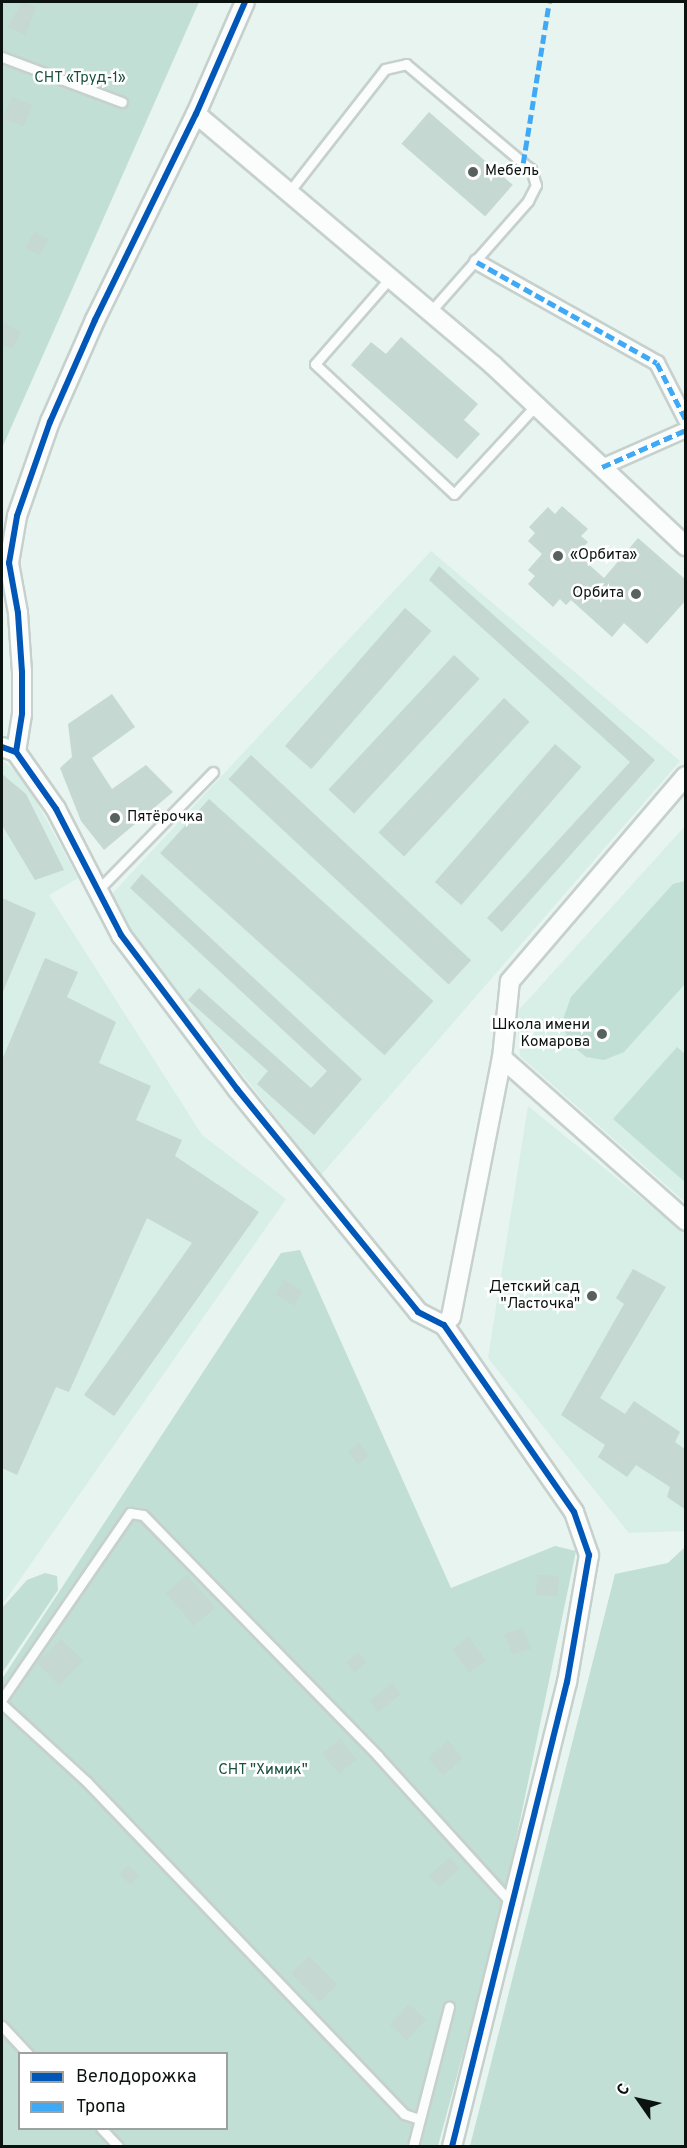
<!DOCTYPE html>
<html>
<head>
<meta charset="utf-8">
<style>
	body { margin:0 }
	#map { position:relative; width:687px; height:2148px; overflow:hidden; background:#e7f4ef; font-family:Overpass,sans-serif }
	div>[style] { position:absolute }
	.built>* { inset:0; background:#d7efe6 }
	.green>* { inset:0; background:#c1dfd4 }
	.building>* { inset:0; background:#c5d8d1; transform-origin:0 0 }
	.roads { filter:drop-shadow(2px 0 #c6d0cc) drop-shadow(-2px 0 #c6d0cc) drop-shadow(0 2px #c6d0cc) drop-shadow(0 -2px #c6d0cc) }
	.service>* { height:9px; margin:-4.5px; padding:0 4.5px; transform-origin:4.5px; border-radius:4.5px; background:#fbfdfd }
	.pedestrian>* { height:14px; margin:-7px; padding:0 7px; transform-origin:7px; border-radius:7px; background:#fbfdfd }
	.minor>* { height:18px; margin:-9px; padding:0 9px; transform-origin:9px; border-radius:9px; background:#fbfdfd }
	.quiet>* { height:4.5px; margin-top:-2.25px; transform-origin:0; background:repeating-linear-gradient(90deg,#3fa9f5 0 9px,transparent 0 13.5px) }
	.cycleway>* { height:6px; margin:-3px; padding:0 3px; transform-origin:3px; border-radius:3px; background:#0057b8 }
	.dots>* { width:16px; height:16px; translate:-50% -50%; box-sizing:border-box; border:3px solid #fff; border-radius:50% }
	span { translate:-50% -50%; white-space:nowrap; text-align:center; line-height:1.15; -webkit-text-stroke:5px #fff; paint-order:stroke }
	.park-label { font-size:15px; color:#18503f }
	.poi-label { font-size:15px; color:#0a130f }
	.left { translate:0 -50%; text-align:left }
	.right { translate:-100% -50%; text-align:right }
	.frame { position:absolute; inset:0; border:3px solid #0a130f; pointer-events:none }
	.legend { position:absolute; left:18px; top:2052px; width:210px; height:78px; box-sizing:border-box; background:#fff; border:2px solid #9da19f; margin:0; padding:8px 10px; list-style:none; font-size:18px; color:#0a130f }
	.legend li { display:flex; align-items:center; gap:12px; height:30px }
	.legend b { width:30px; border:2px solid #9da19f }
	.north { position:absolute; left:609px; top:2070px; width:60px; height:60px; -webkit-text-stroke:4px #fff; paint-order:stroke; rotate:304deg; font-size:16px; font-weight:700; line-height:24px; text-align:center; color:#0a130f }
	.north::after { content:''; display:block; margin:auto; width:21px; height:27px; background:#0a130f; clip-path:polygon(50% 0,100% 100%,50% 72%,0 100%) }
</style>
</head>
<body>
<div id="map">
	<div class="built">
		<div style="clip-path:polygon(431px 551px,680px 761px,321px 1175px,129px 929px,111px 895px)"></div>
		<div style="clip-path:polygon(2px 760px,23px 777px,78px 878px,49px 895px,202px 1135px,286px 1199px,2px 1605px)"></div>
		<div style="clip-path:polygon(685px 826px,685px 1202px,520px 1056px,517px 1012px)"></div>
		<div style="clip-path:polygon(528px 1106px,685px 1234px,685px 1531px,629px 1533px,488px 1358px)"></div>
	</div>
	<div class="green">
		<div style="clip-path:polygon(2px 2px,199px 2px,2px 448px)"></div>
		<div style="clip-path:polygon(685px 881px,685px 984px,624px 1052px,604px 1060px,586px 1057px,569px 1043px,562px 1022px,571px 997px,673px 884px)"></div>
		<div style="clip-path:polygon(677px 1047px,685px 1054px,685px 1182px,613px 1119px)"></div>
		<div style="clip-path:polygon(evenodd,300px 1250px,451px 1588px,555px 1546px,576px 1551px,500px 1917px,438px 2146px,2px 2146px,2px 1679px,281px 1253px,300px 1250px,20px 2054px,226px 2054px,226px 2128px,20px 2128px,20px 2054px)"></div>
		<div style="clip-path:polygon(685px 1547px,685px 2146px,470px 2146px,615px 1574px,668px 1563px)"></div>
		<div style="clip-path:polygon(45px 1573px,57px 1576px,58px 1590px,2px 1673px,2px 1608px,27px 1580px)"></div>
	</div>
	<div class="building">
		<div style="clip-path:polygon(22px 2px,36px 7px,26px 35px,8px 27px)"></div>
		<div style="left:12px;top:97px;width:22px;height:23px;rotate:22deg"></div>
		<div style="left:429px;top:112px;width:111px;height:42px;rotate:41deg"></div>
		<div style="left:34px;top:232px;width:16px;height:18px;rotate:27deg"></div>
		<div style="clip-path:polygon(2px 322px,21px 332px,12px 349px,2px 343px)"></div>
		<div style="clip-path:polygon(401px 337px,478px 404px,464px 420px,480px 434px,457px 459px,351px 365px,371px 342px,386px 354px)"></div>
		<div style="clip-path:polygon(562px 506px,588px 529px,581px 536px,588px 542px,577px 554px,604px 578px,638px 538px,686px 580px,686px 600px,647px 644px,624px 623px,612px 637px,571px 600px,566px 605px,560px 599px,553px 607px,528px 584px,535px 576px,528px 570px,542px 554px,528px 541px,535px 533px,529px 527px,548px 507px,555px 514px)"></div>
		<div style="clip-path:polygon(439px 566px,655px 760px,502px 932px,487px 918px,630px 762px,429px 580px)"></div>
		<div style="left:405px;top:608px;width:35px;height:183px;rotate:41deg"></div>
		<div style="left:454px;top:655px;width:35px;height:184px;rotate:43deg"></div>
		<div style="clip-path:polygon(112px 694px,135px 727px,92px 758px,112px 789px,146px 765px,173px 792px,104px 850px,81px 821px,60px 768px,72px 757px,68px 724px)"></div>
		<div style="left:504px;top:698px;width:35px;height:184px;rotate:43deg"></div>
		<div style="left:555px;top:744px;width:35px;height:183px;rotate:41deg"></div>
		<div style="left:251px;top:755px;width:301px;height:33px;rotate:43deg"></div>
		<div style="clip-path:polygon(2px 774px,26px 794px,64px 870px,35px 880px,2px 825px)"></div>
		<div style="left:209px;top:799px;width:302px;height:73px;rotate:42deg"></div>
		<div style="clip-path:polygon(142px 874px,362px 1079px,314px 1135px,257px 1084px,268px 1071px,188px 1000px,199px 988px,311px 1088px,327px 1071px,130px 888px)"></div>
		<div style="clip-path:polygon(2px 898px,36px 913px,2px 994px)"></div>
		<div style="clip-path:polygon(45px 958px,78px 972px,67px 997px,116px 1022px,99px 1063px,151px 1086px,136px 1120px,182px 1140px,175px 1156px,259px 1212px,114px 1416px,84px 1395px,192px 1243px,147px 1218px,69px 1392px,56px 1387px,17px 1475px,2px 1468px,2px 1060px)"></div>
		<div style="clip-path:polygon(633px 1269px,666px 1287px,600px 1398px,625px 1414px,634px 1401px,680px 1432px,675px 1442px,686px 1450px,686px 1510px,667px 1497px,670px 1487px,636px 1465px,627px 1477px,598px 1457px,605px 1445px,561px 1415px,624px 1304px,616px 1298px)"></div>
		<div style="left:284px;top:1280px;width:22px;height:17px;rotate:30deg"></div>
		<div style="left:359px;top:1443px;width:16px;height:14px;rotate:52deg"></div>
		<div style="left:187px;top:1575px;width:43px;height:28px;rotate:49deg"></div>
		<div style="left:537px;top:1575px;width:22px;height:20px;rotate:3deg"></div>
		<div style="clip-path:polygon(523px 1628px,531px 1649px,512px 1654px,504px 1634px)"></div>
		<div style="left:469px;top:1637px;width:29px;height:21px;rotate:54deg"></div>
		<div style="left:61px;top:1639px;width:31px;height:34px;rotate:45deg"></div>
		<div style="left:358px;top:1652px;width:13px;height:16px;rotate:48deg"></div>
		<div style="left:392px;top:1683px;width:14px;height:29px;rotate:51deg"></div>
		<div style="left:340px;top:1739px;width:26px;height:23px;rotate:50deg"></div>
		<div style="left:448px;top:1741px;width:23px;height:26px;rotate:50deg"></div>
		<div style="left:450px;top:1857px;width:15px;height:28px;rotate:48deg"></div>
		<div style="left:128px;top:1865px;width:15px;height:13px;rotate:42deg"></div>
		<div style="left:309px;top:1956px;width:40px;height:25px;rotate:45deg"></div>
		<div style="left:409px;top:2004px;width:23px;height:28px;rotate:43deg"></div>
	</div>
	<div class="roads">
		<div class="service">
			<div style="left:2px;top:57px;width:128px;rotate:20.6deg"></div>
			<div style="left:289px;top:192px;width:156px;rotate:-52deg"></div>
			<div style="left:385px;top:69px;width:22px;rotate:-13deg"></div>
			<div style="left:406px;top:64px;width:153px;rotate:40.2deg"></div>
			<div style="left:523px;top:163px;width:10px;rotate:37deg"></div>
			<div style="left:531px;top:169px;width:17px;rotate:73deg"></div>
			<div style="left:536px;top:185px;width:18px;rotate:117deg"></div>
			<div style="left:528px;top:201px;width:148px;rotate:131.4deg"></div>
			<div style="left:390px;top:278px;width:114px;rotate:131.1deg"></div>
			<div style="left:315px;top:364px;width:190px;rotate:43.1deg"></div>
			<div style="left:454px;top:494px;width:121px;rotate:-47.3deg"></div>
			<div style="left:97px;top:891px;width:166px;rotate:-45.7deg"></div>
			<div style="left:2px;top:1699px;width:226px;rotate:-55.5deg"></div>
			<div style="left:130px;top:1513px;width:13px;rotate:9deg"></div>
			<div style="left:143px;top:1515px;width:337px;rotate:45.7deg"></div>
			<div style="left:378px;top:1756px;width:200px;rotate:47.8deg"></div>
			<div style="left:2px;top:1704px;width:115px;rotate:42.5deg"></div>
			<div style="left:87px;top:1782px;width:459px;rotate:46.3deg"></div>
			<div style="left:404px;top:2114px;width:16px;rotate:18deg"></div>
			<div style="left:2px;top:2026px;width:38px;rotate:47deg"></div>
			<div style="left:101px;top:2128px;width:25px;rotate:47deg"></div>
			<div style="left:413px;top:2146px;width:144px;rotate:-75.5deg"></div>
		</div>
		<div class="pedestrian">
			<div style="left:477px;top:262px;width:206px;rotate:29.3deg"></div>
			<div style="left:657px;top:363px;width:64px;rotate:63deg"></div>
			<div style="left:602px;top:467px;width:92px;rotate:-23.8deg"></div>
		</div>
		<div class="minor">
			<div style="left:196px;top:114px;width:389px;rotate:40.2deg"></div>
			<div style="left:493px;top:365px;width:265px;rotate:43.2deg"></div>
			<div style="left:2px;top:747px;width:15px;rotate:20deg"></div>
			<div style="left:16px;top:752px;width:70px;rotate:54.9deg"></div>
			<div style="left:56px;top:809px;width:142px;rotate:62.7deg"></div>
			<div style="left:121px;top:935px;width:193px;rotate:53deg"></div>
			<div style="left:237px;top:1089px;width:287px;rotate:50.9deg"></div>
			<div style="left:418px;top:1312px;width:29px;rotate:27deg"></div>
			<div style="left:444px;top:1325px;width:228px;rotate:55.2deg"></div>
			<div style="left:574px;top:1512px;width:46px;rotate:70.8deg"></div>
			<div style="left:589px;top:1555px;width:129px;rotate:99.8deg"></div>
			<div style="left:567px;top:1682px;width:478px;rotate:103.9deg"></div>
			<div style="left:16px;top:752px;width:39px;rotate:-81deg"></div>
			<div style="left:22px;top:713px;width:41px;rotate:-90deg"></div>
			<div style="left:22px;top:672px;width:59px;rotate:-93.9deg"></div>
			<div style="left:18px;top:613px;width:51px;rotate:-100.2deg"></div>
			<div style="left:9px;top:563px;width:48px;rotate:-80.3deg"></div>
			<div style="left:17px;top:516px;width:100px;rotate:-70.7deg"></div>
			<div style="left:50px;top:422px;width:111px;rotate:-66.2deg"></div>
			<div style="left:95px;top:320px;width:229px;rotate:-63.9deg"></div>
			<div style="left:196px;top:114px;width:122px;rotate:-66.4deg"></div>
			<div style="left:502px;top:1058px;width:246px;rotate:41.5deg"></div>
			<div style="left:444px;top:1325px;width:11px;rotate:-49deg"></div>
			<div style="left:451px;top:1317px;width:264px;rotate:-78.9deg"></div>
			<div style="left:502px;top:1058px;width:77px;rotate:-84.1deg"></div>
			<div style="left:510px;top:981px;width:270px;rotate:-49.4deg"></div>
		</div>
	</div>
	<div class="quiet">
		<div style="left:523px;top:163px;width:163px;rotate:-80.8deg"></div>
		<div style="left:477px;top:262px;width:206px;rotate:29.3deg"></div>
		<div style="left:657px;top:363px;width:64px;rotate:63deg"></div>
		<div style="left:602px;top:467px;width:92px;rotate:-23.8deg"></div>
	</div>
	<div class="cycleway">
		<div style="left:2px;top:747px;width:15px;rotate:20deg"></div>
		<div style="left:16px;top:752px;width:70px;rotate:54.9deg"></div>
		<div style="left:56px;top:809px;width:142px;rotate:62.7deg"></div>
		<div style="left:121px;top:935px;width:193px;rotate:53deg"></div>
		<div style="left:237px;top:1089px;width:287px;rotate:50.9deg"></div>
		<div style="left:418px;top:1312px;width:29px;rotate:27deg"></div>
		<div style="left:444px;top:1325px;width:228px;rotate:55.2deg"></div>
		<div style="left:574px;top:1512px;width:46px;rotate:70.8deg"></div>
		<div style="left:589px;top:1555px;width:129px;rotate:99.8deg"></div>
		<div style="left:567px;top:1682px;width:478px;rotate:103.9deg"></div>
		<div style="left:16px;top:752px;width:39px;rotate:-81deg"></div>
		<div style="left:22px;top:713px;width:41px;rotate:-90deg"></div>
		<div style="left:22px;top:672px;width:59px;rotate:-93.9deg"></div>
		<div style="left:18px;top:613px;width:51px;rotate:-100.2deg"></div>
		<div style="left:9px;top:563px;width:48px;rotate:-80.3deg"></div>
		<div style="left:17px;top:516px;width:100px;rotate:-70.7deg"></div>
		<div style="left:50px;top:422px;width:111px;rotate:-66.2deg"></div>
		<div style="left:95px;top:320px;width:229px;rotate:-63.9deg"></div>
		<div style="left:196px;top:114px;width:122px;rotate:-66.4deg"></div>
	</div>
	<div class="dots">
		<div style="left:473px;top:172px;background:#57625d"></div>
		<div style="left:558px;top:556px;background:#57625d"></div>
		<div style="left:636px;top:594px;background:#57625d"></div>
		<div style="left:115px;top:818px;background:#57625d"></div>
		<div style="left:602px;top:1034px;background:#57625d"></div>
		<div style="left:592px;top:1296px;background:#57625d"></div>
	</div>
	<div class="park-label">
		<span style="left:80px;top:79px">СНТ «Труд-1»</span>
		<span style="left:263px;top:1771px">СНТ "Химик"</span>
	</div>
	<div class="poi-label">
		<span class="left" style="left:485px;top:172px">Мебель</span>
		<span class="left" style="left:570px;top:556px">«Орбита»</span>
		<span class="right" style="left:624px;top:594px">Орбита</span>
		<span class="left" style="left:127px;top:818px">Пятёрочка</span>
		<span class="right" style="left:590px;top:1034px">Школа имени<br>Комарова</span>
		<span class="right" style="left:580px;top:1296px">Детский сад<br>"Ласточка"</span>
	</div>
	<div class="frame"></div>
	<ul class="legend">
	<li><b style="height:8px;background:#0057b8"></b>Велодорожка</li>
	<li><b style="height:8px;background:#3fa9f5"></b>Тропа</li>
	</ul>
	<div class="north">С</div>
</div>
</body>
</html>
